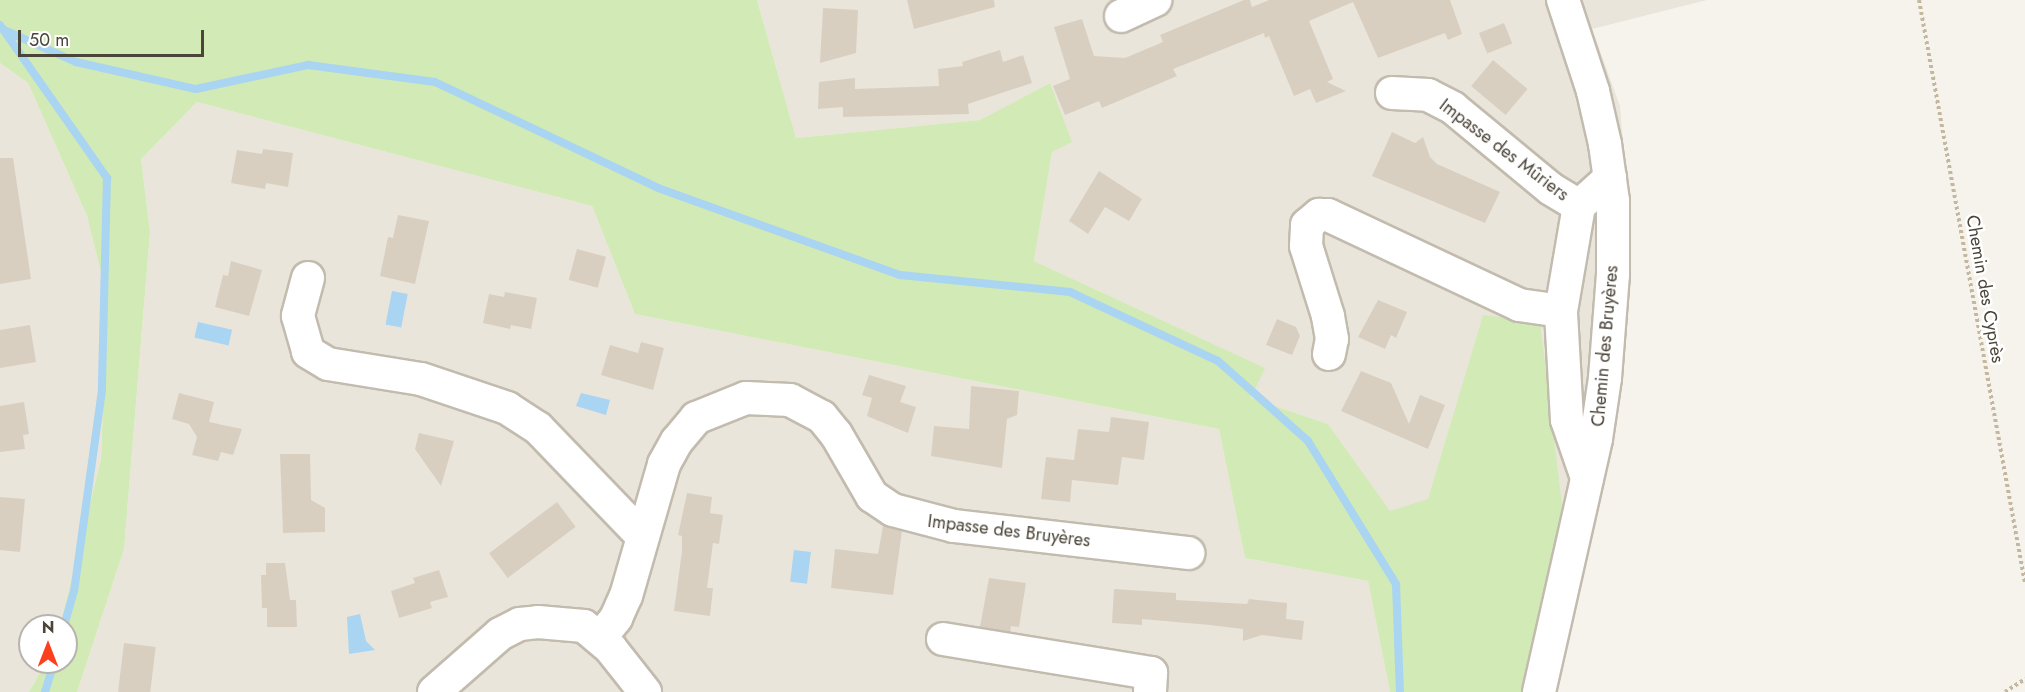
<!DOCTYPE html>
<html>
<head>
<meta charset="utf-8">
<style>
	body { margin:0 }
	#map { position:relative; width:2025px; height:692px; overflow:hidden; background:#f6f3ec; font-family:Jost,sans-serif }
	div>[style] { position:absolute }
	.residential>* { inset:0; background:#eae5da }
	.green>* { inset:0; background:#d2eab5 }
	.water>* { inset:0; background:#a9d4f2; transform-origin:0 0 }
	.stream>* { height:8px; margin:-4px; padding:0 4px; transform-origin:4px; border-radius:4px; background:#a9d4f2 }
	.building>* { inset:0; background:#d8cfc1; transform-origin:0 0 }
	.path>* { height:4px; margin-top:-2px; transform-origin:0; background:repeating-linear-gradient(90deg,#c4b79f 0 3px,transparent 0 6px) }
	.roads { filter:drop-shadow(2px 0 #c2bbae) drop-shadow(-2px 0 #c2bbae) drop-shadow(0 2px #c2bbae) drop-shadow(0 -2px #c2bbae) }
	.minor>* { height:32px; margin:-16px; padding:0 16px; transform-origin:16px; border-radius:16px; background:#fff }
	span { translate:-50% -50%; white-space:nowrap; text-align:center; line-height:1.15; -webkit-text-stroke:5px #fff; paint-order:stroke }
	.street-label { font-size:18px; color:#4b4439 }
	.north { position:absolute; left:18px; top:614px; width:60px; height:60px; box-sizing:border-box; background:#fff; border:2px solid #b7b4b0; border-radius:50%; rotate:0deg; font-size:16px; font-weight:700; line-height:24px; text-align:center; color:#4b4439 }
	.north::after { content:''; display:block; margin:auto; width:21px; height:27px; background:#fc3f1d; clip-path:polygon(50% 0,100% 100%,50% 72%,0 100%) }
	.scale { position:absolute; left:18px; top:30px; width:186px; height:27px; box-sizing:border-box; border:3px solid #4b4439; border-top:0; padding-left:8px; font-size:18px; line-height:21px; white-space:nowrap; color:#4b4439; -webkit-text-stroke:4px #fff; paint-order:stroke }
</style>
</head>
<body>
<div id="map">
	<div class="residential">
		<div style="clip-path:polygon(757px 0,1707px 0,1592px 29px,1620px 106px,1631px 242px,1623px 363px,1549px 692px,1483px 316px,1428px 500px,1390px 512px,1328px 424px,1251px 398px,1264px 368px,1034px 261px,1052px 152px,1050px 83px,981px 120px,796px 138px)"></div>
		<div style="clip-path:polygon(0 63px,28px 83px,87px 216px,107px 297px,101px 459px,60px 626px,30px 626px,30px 662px,46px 662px,29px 692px,0 692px)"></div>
		<div style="clip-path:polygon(197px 102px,592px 206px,635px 314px,1219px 429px,1245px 558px,1368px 581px,1390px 692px,77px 692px,124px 549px,150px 232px,141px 159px)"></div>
	</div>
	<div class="green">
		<div style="clip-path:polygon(0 0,757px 0,796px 138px,980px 120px,1050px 83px,1072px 142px,1052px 152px,1034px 261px,1265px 368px,1251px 398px,1328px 424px,1390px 511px,1428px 499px,1483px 315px,1540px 322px,1566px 538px,1526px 692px,1390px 692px,1368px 581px,1245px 558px,1219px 429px,635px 314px,592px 206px,197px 102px,141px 159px,150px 232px,124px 549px,77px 692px,29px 692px,46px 662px,66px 662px,66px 626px,60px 626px,101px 459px,107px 297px,87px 216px,28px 83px,0 63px)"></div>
	</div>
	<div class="water">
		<div style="left:392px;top:291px;width:16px;height:34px;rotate:11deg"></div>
		<div style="left:198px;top:322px;width:35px;height:16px;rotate:13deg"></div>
		<div style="clip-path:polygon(581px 393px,610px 400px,606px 415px,576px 406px)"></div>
		<div style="left:794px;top:550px;width:17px;height:32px;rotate:7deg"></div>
		<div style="clip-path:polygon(360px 614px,366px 641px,375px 650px,349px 654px,347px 617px)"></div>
	</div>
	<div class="stream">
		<div style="left:0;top:25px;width:187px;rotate:55deg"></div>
		<div style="left:107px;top:178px;width:212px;rotate:91.4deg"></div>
		<div style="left:102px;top:390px;width:203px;rotate:97.9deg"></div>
		<div style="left:74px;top:591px;width:36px;rotate:106deg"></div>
		<div style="left:4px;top:30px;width:79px;rotate:24deg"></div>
		<div style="left:76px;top:62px;width:123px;rotate:12.7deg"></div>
		<div style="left:196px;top:89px;width:115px;rotate:-12.1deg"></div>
		<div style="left:308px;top:65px;width:128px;rotate:7.6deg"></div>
		<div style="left:435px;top:82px;width:247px;rotate:25.4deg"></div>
		<div style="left:658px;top:188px;width:257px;rotate:19.8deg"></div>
		<div style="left:900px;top:275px;width:171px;rotate:5.7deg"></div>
		<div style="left:1070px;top:292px;width:163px;rotate:25deg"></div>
		<div style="left:1218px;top:361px;width:120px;rotate:41.6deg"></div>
		<div style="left:1308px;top:441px;width:168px;rotate:58.4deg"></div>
		<div style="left:1396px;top:584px;width:108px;rotate:87.9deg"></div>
		<div style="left:45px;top:692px;width:31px;rotate:-73deg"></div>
	</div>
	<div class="building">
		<div style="clip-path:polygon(907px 0,994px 0,995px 7px,914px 29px)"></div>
		<div style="clip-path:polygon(1244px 0,1250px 0,1252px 7px,1269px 0,1450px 0,1462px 34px,1448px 40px,1445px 33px,1378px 58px,1353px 2px,1309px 21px,1333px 79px,1327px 82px,1346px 91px,1316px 103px,1310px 89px,1294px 96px,1269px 36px,1265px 38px,1264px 33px,1173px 69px,1177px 76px,1102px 108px,1099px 101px,1065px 115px,1053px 86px,1070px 79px,1054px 27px,1082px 19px,1094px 56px,1125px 58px,1163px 42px,1160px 35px)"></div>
		<div style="clip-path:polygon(823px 8px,858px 10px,856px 53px,820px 63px)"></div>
		<div style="left:1504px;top:23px;width:22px;height:27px;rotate:68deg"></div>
		<div style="clip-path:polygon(1000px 50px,1003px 62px,1023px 55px,1032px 83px,968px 104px,969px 114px,843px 117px,843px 107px,818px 109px,819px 82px,855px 78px,855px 89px,939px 86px,938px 69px,963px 66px,962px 62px)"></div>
		<div style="left:1493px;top:60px;width:45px;height:34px;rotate:40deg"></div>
		<div style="clip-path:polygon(1392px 132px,1415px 143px,1423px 137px,1430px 157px,1437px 164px,1500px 192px,1485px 223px,1372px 176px)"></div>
		<div style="clip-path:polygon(263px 149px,293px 153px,288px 187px,266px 183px,265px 189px,231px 183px,237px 150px,262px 154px)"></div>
		<div style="clip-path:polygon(0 158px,13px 158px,31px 279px,0 284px)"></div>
		<div style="clip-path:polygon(1099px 171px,1142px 199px,1129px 221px,1105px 207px,1088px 234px,1069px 221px)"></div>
		<div style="clip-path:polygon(398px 215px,429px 221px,415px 284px,380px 276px,388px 237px,393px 238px)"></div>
		<div style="left:577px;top:249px;width:30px;height:32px;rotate:15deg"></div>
		<div style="clip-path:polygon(231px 261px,262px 270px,249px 316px,215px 307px,223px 275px,228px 276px)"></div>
		<div style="clip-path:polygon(505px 292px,537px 298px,531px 329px,511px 325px,510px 329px,483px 323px,489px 294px,504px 297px)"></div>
		<div style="clip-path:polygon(1378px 300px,1407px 312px,1396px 338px,1391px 335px,1385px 349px,1358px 337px)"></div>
		<div style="clip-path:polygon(1277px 319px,1296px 327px,1300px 336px,1292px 355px,1266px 345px)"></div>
		<div style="clip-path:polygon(30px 325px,36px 362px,0 368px,0 330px)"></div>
		<div style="clip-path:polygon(641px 342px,664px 348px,653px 390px,601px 375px,610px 345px,638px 353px)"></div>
		<div style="clip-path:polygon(1361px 371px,1391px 383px,1409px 424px,1420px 395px,1445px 405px,1428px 449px,1341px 411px)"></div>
		<div style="clip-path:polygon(869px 375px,906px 386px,900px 402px,916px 407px,908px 433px,867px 416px,872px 398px,862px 395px)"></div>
		<div style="clip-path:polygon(971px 386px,1019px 391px,1017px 415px,1007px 419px,1002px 468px,931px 456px,934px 426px,969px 429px)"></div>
		<div style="clip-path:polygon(179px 393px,214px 402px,209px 422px,242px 429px,233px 455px,221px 452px,218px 461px,192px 455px,197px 437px,189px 424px,172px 419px)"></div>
		<div style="clip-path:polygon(24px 402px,29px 434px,23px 435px,25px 449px,0 452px,0 406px)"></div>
		<div style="clip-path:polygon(1111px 417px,1149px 422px,1144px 460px,1122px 457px,1118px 485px,1072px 480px,1070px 502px,1041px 499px,1046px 457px,1074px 460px,1078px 429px,1109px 432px)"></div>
		<div style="clip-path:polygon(419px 433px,454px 441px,441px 486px,415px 449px)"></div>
		<div style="clip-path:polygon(280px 454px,310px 454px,311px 500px,325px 508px,325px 532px,283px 533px)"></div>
		<div style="clip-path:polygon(687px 493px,712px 497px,710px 513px,723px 515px,719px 544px,713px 543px,707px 588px,713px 588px,710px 616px,674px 611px,682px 551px,682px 536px,678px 535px)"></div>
		<div style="clip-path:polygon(0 497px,25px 499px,20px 552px,0 550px)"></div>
		<div style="left:557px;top:502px;width:31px;height:85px;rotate:53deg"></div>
		<div style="clip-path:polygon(883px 526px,902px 531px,893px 595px,831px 588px,835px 549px,878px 554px)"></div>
		<div style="clip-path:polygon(266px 563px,285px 563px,290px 600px,296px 600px,297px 627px,267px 627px,267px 608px,262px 608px,261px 575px,266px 575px)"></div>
		<div style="clip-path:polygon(439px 570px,448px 597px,430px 602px,432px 608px,399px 618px,391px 591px,415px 583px,413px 578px)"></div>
		<div style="clip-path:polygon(989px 578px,1026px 583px,1019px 627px,1011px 626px,1010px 632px,980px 627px)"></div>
		<div style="clip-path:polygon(1114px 589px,1176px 593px,1176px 600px,1247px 604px,1249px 599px,1287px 603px,1286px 619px,1304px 621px,1302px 640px,1262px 635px,1243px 641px,1243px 629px,1210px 625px,1142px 619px,1142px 625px,1112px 623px)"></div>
		<div style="left:124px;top:643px;width:32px;height:49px;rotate:7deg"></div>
	</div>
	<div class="path">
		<div style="left:1919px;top:0;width:593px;rotate:79.7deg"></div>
		<div style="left:2005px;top:692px;width:24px;rotate:-33deg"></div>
	</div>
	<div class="roads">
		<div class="minor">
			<div style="left:1121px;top:16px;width:38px;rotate:-25deg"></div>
			<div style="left:1392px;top:93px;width:36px;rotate:3deg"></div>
			<div style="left:1428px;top:95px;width:28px;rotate:27deg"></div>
			<div style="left:1453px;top:108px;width:127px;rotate:39.6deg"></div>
			<div style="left:1551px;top:189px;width:33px;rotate:31deg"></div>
			<div style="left:308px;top:278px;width:39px;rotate:105deg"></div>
			<div style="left:298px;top:316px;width:37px;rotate:74deg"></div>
			<div style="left:308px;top:352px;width:23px;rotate:31deg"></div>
			<div style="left:328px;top:364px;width:94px;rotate:9.2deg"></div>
			<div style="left:421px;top:379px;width:91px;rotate:18.6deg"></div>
			<div style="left:507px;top:408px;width:37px;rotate:33deg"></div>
			<div style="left:538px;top:428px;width:150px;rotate:46.1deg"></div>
			<div style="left:1329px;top:354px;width:15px;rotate:-79deg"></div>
			<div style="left:1332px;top:339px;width:23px;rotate:-100deg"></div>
			<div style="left:1328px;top:316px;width:73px;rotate:-107.4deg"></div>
			<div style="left:1306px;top:246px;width:21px;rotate:-87deg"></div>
			<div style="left:1307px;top:225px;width:16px;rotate:-40deg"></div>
			<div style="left:1319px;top:215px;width:9px"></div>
			<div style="left:1328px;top:215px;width:211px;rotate:25.2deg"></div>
			<div style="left:1519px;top:305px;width:42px;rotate:8.1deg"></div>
			<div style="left:1587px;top:478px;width:61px;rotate:-109deg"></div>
			<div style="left:1567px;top:420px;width:109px;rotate:-93.2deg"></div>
			<div style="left:1561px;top:311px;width:107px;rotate:-80.3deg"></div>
			<div style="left:1579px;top:206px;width:42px;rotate:-42.1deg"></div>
			<div style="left:600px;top:638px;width:26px;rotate:-51deg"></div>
			<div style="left:616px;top:618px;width:24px;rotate:-66deg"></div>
			<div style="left:626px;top:596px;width:137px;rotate:-73.9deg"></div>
			<div style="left:664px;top:464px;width:26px;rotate:-61deg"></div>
			<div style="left:677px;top:441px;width:30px;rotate:-50deg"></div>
			<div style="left:696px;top:418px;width:54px;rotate:-21.8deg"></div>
			<div style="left:746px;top:398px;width:44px;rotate:2.6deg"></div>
			<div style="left:790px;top:400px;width:36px;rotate:28deg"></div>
			<div style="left:822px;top:417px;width:22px;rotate:51deg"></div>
			<div style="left:836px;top:434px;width:72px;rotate:59.9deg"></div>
			<div style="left:872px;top:496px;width:25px;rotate:34deg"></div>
			<div style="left:893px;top:510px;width:63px;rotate:14.7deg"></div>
			<div style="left:954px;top:526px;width:236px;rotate:6.6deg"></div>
			<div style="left:943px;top:639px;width:211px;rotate:9.3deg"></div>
			<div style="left:1151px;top:673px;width:19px;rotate:93deg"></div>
			<div style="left:434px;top:692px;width:88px;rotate:-41.3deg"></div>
			<div style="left:500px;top:634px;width:22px;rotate:-27deg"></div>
			<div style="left:520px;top:624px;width:18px;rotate:-6deg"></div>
			<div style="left:538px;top:622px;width:46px;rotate:5deg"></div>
			<div style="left:584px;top:626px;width:35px;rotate:40deg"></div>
			<div style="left:611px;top:649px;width:55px;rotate:51.7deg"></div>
			<div style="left:1539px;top:692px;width:259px;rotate:-77.3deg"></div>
			<div style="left:1596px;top:439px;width:62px;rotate:-81.6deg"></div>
			<div style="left:1605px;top:378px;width:103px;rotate:-85.6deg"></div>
			<div style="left:1613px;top:275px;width:74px;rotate:-90deg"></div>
			<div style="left:1613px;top:201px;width:58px;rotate:-98deg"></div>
			<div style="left:1605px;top:144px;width:54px;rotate:-102.8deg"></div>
			<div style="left:1593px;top:91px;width:96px;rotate:-108.2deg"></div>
		</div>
	</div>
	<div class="street-label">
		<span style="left:1504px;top:150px;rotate:37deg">Impasse des Mûriers</span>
		<span style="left:1985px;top:289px;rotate:80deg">Chemin des Cyprès</span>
		<span style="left:1605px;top:346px;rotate:-85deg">Chemin des Bruyères</span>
		<span style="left:1009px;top:531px;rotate:7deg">Impasse des Bruyères</span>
	</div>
	<div class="north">N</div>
	<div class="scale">50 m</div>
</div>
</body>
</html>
